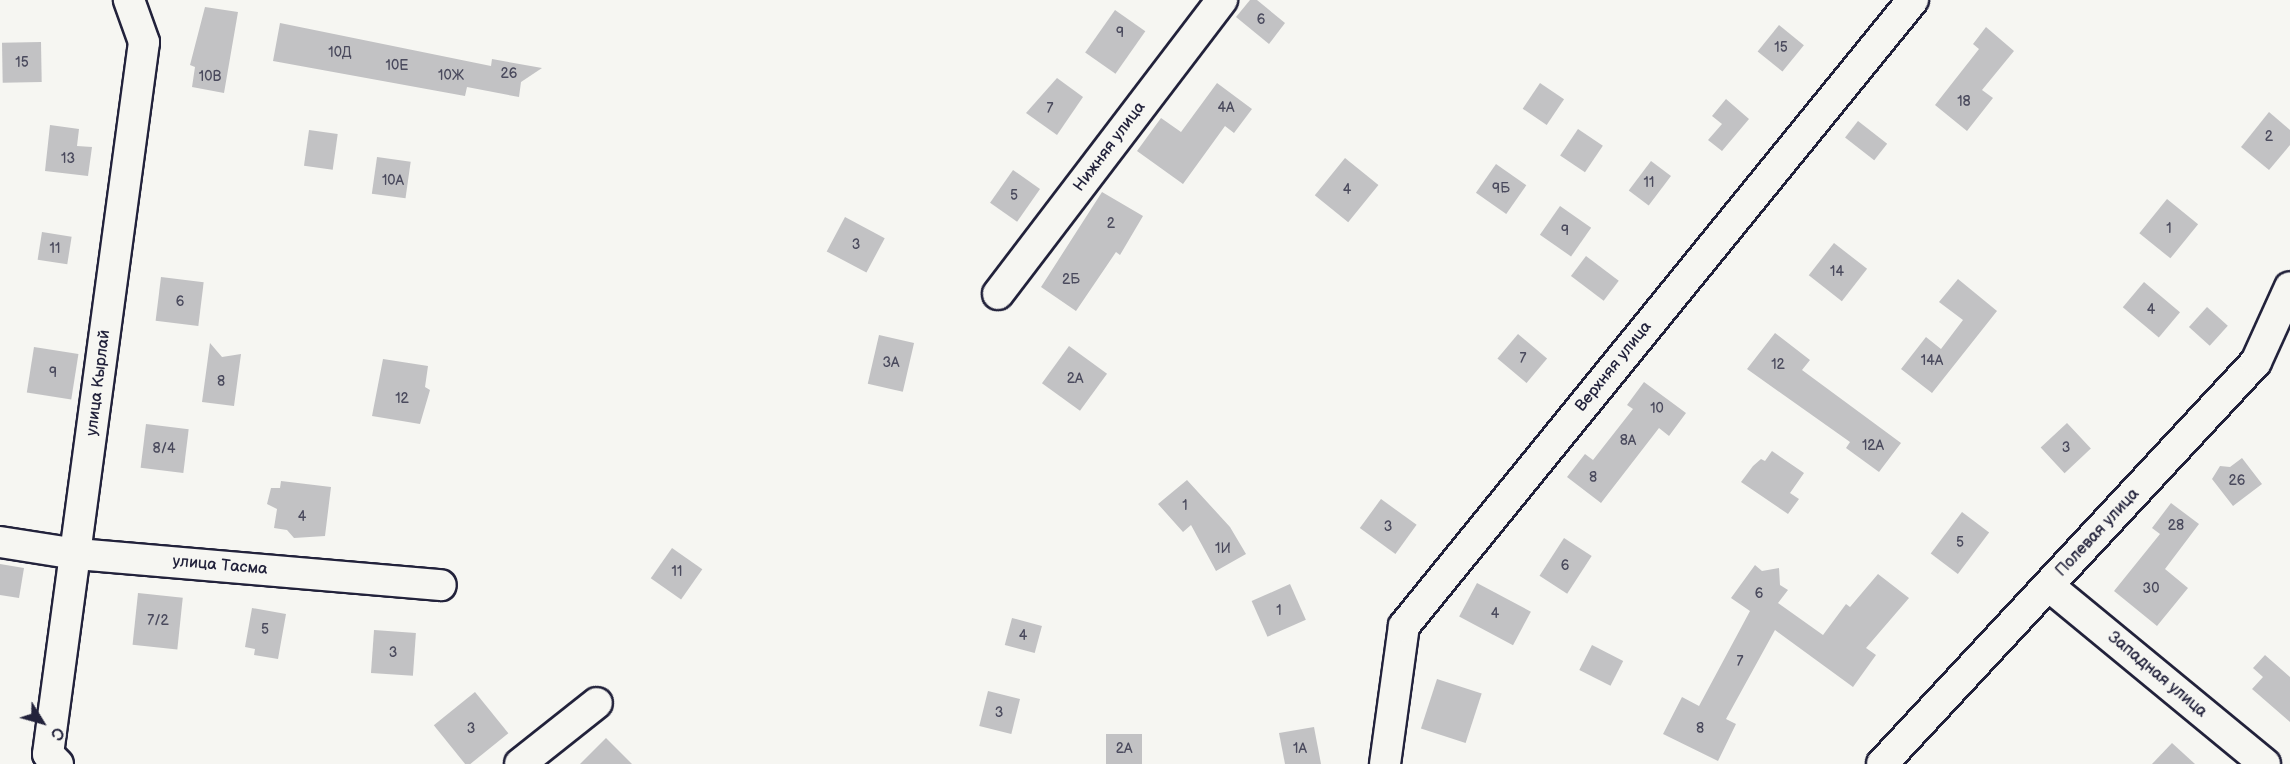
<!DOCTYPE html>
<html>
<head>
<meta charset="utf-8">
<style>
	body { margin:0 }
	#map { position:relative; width:2290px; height:764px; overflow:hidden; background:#f6f6f2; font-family:"Balsamiq Sans",sans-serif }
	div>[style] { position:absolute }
	.building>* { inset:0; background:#c2c2c4; transform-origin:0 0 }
	.roads { filter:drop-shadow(2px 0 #22223b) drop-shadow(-2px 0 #22223b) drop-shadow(0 2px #22223b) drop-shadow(0 -2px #22223b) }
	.minor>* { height:30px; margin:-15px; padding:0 15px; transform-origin:15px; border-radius:15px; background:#f6f6f2 }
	span { translate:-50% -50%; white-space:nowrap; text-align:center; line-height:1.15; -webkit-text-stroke:5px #f6f6f2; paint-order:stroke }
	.number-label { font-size:14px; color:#4a4a5d }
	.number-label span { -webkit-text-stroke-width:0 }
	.street-label { font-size:16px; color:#22223b }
	.north { position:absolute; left:12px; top:692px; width:60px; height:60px; -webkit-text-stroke:4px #f6f6f2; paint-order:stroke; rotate:127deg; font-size:16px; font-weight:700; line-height:24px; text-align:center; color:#22223b }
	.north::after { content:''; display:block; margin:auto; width:21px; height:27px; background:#22223b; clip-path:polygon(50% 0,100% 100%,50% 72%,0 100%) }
</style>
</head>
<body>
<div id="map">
	<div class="building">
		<div style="clip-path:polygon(1250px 0,1257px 0,1285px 23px,1269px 44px,1236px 17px)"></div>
		<div style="clip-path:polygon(205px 7px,238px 12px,224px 93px,192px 87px,195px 67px,190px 65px)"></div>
		<div style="left:1115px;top:10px;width:37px;height:52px;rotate:35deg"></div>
		<div style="clip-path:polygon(280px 23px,491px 66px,492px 59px,542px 68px,521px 82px,519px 97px,467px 87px,465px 96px,273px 61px)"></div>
		<div style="left:1779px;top:25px;width:32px;height:34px;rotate:39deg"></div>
		<div style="clip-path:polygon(1986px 27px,2014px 51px,1982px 90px,1993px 98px,1967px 131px,1935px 105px,1979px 49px,1973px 44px)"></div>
		<div style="left:41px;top:42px;width:40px;height:39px;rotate:89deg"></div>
		<div style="clip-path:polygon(1057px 78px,1083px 97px,1057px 135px,1026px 113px)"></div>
		<div style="clip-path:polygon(1217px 83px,1252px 109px,1234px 133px,1225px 126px,1183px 184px,1137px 151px,1161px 118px,1181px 132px)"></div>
		<div style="left:1540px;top:83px;width:29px;height:31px;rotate:34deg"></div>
		<div style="clip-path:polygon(1726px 99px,1749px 119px,1722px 151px,1708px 140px,1722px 124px,1712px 116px)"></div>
		<div style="clip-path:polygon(2269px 112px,2290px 130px,2290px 145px,2269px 170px,2241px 147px)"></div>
		<div style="left:1858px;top:121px;width:37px;height:21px;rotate:38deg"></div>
		<div style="clip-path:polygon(50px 125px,79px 129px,77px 146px,92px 147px,88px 176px,45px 171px)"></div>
		<div style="left:1578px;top:129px;width:30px;height:32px;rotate:34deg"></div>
		<div style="left:309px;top:130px;width:29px;height:36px;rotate:8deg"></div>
		<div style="left:377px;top:157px;width:34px;height:37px;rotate:8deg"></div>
		<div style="left:1345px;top:158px;width:43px;height:48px;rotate:39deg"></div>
		<div style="left:1651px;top:161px;width:25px;height:37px;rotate:37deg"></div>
		<div style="left:1496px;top:164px;width:37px;height:35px;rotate:35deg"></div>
		<div style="left:1013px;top:170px;width:33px;height:40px;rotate:35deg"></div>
		<div style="clip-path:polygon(1102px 192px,1143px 216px,1120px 255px,1116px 252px,1076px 311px,1041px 287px)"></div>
		<div style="left:2167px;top:199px;width:40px;height:44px;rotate:39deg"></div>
		<div style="left:1560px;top:206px;width:38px;height:35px;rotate:35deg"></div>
		<div style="left:845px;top:217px;width:45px;height:39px;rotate:28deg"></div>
		<div style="left:42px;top:232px;width:30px;height:28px;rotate:9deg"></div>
		<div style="left:1834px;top:243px;width:42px;height:41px;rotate:38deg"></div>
		<div style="left:1586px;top:256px;width:41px;height:25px;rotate:37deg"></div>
		<div style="left:161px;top:277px;width:43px;height:44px;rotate:7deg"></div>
		<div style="clip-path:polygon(1958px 279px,1997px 311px,1932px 393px,1901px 369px,1926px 337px,1941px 349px,1963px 320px,1939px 302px)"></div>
		<div style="left:2144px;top:282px;width:47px;height:33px;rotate:40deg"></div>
		<div style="left:2207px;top:307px;width:28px;height:27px;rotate:42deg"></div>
		<div style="clip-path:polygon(1775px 333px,1810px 360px,1802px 370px,1901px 443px,1879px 472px,1846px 448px,1850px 442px,1747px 369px)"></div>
		<div style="left:1518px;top:334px;width:38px;height:32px;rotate:40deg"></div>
		<div style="left:879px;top:335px;width:36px;height:50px;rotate:13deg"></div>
		<div style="clip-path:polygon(210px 343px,222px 357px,241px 354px,234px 406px,202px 402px)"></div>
		<div style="left:1069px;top:346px;width:47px;height:46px;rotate:36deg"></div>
		<div style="left:34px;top:347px;width:45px;height:46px;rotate:9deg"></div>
		<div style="clip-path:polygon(383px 359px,428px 366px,425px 387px,430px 390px,420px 424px,372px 416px)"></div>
		<div style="clip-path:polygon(1644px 382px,1686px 413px,1669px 436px,1659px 428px,1601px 503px,1567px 477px,1585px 454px,1593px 460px,1633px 409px,1627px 405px)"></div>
		<div style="left:2067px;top:423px;width:35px;height:36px;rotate:47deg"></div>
		<div style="left:146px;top:424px;width:43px;height:44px;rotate:7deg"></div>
		<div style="clip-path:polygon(1772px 451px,1804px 473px,1790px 493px,1799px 499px,1788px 514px,1741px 482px,1753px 466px,1761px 459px,1765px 461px)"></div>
		<div style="clip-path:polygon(2242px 458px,2262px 484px,2233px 506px,2212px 479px,2220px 466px,2230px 467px)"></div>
		<div style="clip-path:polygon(1187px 480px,1230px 527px,1246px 554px,1216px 571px,1191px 525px,1183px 532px,1158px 504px)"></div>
		<div style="clip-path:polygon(281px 481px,331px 487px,325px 536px,294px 538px,287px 530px,274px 528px,277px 509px,267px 504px,271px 488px,280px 488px)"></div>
		<div style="left:1381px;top:499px;width:44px;height:36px;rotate:36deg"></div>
		<div style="clip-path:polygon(2171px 503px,2199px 524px,2165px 569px,2188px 588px,2157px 626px,2114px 591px,2160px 534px,2152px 528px)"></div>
		<div style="left:1962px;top:512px;width:34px;height:52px;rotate:37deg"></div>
		<div style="left:1564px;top:538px;width:33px;height:45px;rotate:33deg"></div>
		<div style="left:672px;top:548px;width:37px;height:37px;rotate:35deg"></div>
		<div style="clip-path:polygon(0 564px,24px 568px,19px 598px,0 595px)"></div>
		<div style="clip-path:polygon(1755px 565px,1762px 571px,1779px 568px,1780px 585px,1788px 590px,1778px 603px,1823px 635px,1846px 604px,1850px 607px,1878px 574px,1909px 598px,1866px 648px,1876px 655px,1853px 687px,1775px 630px,1726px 719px,1736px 724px,1718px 761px,1663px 734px,1682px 697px,1699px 706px,1750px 611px,1731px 598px)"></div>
		<div style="left:1477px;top:583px;width:61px;height:38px;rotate:28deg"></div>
		<div style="left:1290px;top:584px;width:39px;height:42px;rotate:66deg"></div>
		<div style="left:138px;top:593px;width:45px;height:52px;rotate:6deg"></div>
		<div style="clip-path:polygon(252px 608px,286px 614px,278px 659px,254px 655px,255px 649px,245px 647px)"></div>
		<div style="left:1012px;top:618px;width:31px;height:28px;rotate:15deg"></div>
		<div style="left:374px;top:630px;width:42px;height:43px;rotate:4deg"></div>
		<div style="left:1592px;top:645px;width:35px;height:28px;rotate:27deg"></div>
		<div style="clip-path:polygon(2265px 655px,2290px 677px,2290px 722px,2252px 689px,2263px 677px,2253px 668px)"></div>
		<div style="left:1437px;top:679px;width:47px;height:52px;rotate:18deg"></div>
		<div style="left:988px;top:691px;width:33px;height:36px;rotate:14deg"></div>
		<div style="left:475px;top:692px;width:53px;height:53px;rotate:51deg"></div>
		<div style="clip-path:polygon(1314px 727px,1321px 764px,1285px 764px,1279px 733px)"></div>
		<div style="left:1106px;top:734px;width:36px;height:30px"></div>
		<div style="clip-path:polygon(606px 738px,632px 764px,580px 764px)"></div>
		<div style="clip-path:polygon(2172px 743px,2195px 764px,2152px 764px)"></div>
	</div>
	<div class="roads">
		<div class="minor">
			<div style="left:998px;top:294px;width:370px;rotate:-52.7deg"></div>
			<div style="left:0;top:542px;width:78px;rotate:8.9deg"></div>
			<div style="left:77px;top:554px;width:365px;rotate:4.9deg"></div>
			<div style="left:2049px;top:586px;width:280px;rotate:39.5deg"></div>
			<div style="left:58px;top:764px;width:14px;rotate:-135deg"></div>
			<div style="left:48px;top:754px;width:718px;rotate:-82.32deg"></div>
			<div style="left:144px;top:42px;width:45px;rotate:-109.7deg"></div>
			<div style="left:520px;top:764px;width:98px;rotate:-38.4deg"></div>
			<div style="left:1385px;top:764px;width:139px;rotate:-82.2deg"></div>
			<div style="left:1404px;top:626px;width:807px;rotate:-50.89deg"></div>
			<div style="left:1882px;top:764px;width:549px;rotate:-47.07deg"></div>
			<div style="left:2256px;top:362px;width:82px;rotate:-65.6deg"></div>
		</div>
	</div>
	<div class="number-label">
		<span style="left:1261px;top:20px">6</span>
		<span style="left:1120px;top:33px">9</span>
		<span style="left:1781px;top:48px">15</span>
		<span style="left:340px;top:53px">10Д</span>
		<span style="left:22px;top:63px">15</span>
		<span style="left:397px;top:66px">10Е</span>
		<span style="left:509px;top:74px">26</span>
		<span style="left:451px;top:76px">10Ж</span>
		<span style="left:210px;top:77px">10В</span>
		<span style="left:1964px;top:102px">18</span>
		<span style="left:1226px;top:108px">4А</span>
		<span style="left:1050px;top:109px">7</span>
		<span style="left:2269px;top:137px">2</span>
		<span style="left:68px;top:159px">13</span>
		<span style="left:393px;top:181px">10А</span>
		<span style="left:1649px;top:183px">11</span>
		<span style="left:1501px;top:189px">9Б</span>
		<span style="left:1347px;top:190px">4</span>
		<span style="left:1014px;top:196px">5</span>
		<span style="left:1111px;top:224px">2</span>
		<span style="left:2169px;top:229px">1</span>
		<span style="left:1565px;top:231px">9</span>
		<span style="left:856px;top:245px">3</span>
		<span style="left:55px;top:249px">11</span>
		<span style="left:1837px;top:272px">14</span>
		<span style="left:1071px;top:280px">2Б</span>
		<span style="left:180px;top:302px">6</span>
		<span style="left:2151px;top:310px">4</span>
		<span style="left:1523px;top:359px">7</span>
		<span style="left:1932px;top:361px">14А</span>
		<span style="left:891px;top:363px">3А</span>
		<span style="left:1778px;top:365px">12</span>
		<span style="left:53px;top:373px">9</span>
		<span style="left:1075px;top:379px">2А</span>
		<span style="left:221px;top:382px">8</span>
		<span style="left:402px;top:399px">12</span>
		<span style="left:1657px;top:409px">10</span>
		<span style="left:1628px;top:441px">8А</span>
		<span style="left:1873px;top:446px">12А</span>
		<span style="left:2066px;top:448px">3</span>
		<span style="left:164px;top:449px">8/4</span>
		<span style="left:1593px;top:478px">8</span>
		<span style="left:2237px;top:481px">26</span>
		<span style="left:1185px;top:506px">1</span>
		<span style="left:302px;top:517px">4</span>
		<span style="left:2176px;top:526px">28</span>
		<span style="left:1388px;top:527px">3</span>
		<span style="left:1960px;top:543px">5</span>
		<span style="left:1223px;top:549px">1И</span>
		<span style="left:1565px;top:566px">6</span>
		<span style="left:677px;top:572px">11</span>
		<span style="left:2151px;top:589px">30</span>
		<span style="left:1759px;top:594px">6</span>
		<span style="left:1279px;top:611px">1</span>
		<span style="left:1495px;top:614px">4</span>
		<span style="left:158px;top:621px">7/2</span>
		<span style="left:265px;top:630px">5</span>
		<span style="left:1023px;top:636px">4</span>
		<span style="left:393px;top:653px">3</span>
		<span style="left:1740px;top:662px">7</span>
		<span style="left:999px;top:713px">3</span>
		<span style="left:471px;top:729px">3</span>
		<span style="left:1700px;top:729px">8</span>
		<span style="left:1124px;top:749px">2А</span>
		<span style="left:1300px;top:749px">1А</span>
	</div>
	<div class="street-label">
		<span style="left:1110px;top:147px;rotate:-53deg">Нижняя улица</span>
		<span style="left:1614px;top:367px;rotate:-51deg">Верхняя улица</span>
		<span style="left:99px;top:383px;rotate:-83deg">улица Кырлай</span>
		<span style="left:2098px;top:533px;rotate:-47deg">Полевая улица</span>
		<span style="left:220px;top:566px;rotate:5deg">улица Тасма</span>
		<span style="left:2157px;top:675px;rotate:40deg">Западная улица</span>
	</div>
	<div class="north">С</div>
</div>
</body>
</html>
